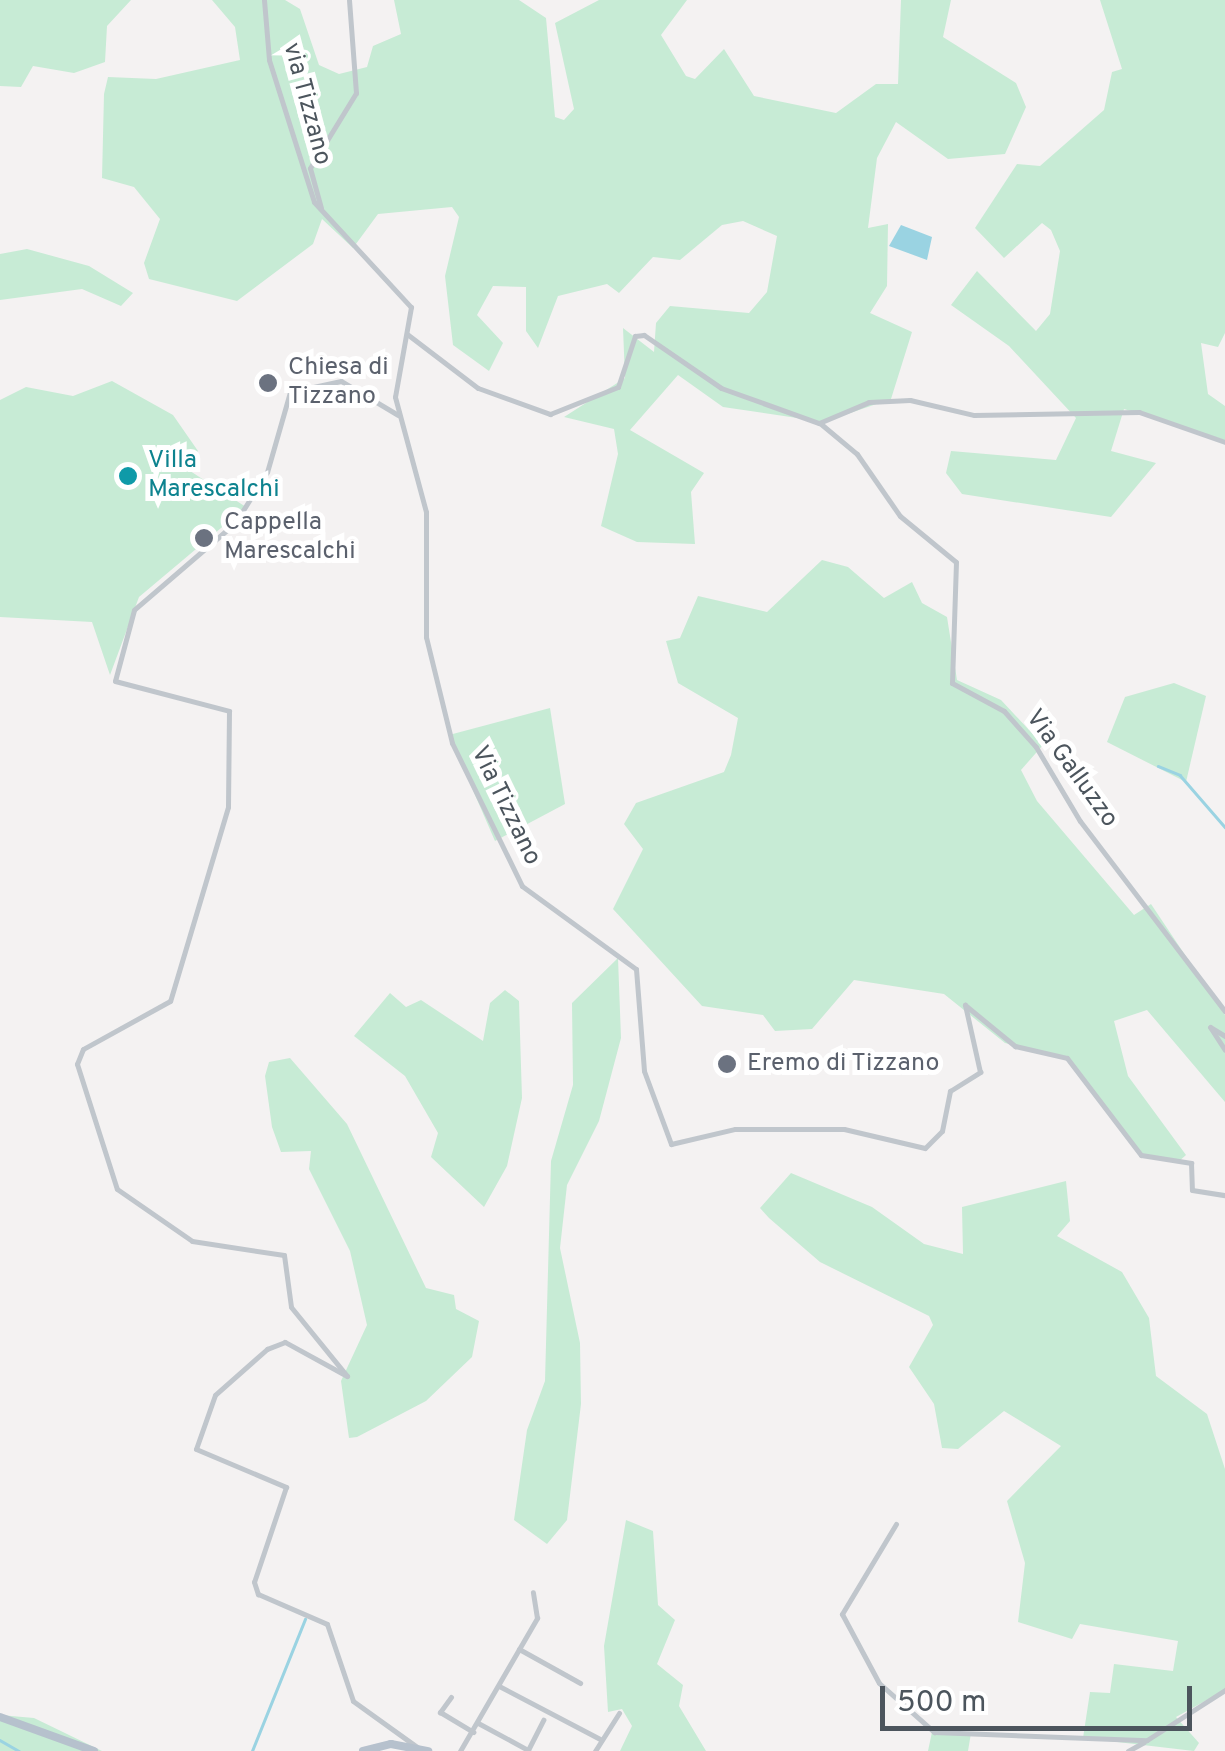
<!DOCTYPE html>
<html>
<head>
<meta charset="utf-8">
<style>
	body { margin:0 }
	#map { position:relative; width:1225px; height:1751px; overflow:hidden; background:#f4f2f2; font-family:Overpass,sans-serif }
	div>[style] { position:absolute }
	.green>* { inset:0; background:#c7ebd5 }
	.water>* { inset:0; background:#9ad3e2 }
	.stream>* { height:2.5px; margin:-1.25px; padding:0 1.25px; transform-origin:1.25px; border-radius:1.25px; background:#9ad3e2 }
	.minor>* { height:5px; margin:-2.5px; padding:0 2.5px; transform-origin:2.5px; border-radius:2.5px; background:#c0c6cc }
	.major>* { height:8px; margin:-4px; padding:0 4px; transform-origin:4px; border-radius:4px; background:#b6c1cd }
	.dots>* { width:28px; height:28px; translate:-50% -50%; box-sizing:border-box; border:5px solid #fff; border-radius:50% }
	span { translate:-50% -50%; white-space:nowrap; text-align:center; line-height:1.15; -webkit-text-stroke:10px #fff; paint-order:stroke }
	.street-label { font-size:25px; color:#4c555d }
	.worship-label { font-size:25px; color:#5b616d }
	.left { translate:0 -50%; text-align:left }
	.culture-label { font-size:25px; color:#0d838f }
	.scale { position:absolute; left:880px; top:1686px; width:312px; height:45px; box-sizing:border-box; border:5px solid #4c555d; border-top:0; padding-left:12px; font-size:30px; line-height:35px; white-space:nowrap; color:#4c555d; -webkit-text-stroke:8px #fff; paint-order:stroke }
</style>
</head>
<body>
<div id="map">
	<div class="green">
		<div style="clip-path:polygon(0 0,131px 0,107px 26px,105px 62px,74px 73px,33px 66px,21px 87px,0 86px)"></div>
		<div style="clip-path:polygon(212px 0,285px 0,300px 9px,319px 65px,339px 74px,367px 67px,373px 46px,401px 34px,394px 0,519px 0,546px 18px,555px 117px,564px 120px,574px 109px,555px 23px,599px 0,687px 0,661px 35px,686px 76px,695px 79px,724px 49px,754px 96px,836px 113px,876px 84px,898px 84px,901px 0,951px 0,943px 37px,1016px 83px,1026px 107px,1005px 154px,948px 159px,896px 122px,877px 158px,868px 228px,888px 224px,887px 286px,870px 313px,912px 332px,891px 399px,824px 422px,723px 407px,678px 375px,630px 430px,704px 473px,691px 492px,695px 544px,637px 542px,601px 526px,618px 454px,614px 429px,564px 417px,625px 378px,623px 328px,654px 352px,656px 323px,670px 306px,749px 313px,767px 292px,777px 236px,743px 221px,722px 225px,680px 260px,653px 257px,619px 293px,607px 284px,558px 296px,538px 348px,526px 331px,526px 287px,493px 286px,477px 315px,503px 343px,489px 371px,453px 345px,445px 276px,459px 217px,452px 207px,378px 214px,353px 248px,322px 219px,313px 244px,237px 301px,149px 279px,144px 263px,160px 219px,134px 187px,102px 178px,104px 94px,108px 77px,156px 79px,240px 60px,235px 27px)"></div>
		<div style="clip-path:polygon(1100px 0,1225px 0,1225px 333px,1218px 347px,1201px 343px,1208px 394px,1225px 406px,1225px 440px,1124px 409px,1111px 451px,1156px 463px,1111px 517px,962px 494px,946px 473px,951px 451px,1056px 460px,1076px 418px,1009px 346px,951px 305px,977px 271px,1036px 331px,1050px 314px,1060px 251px,1051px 230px,1042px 223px,1004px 258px,975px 228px,1017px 164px,1040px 166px,1104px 110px,1112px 72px,1122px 69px)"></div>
		<div style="clip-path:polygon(27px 249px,89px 266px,133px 293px,121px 306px,82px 289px,0 300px,0 254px)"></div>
		<div style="clip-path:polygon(112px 381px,173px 415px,198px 451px,187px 469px,246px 507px,139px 597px,110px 675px,92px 622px,0 617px,0 400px,26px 387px,73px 396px)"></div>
		<div style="clip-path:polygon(822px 560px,848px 567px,884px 598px,912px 582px,922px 603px,947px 617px,957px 680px,1001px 700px,1043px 745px,1021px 770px,1037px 801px,1134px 915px,1151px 904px,1225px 1015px,1225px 1102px,1147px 1010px,1114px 1021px,1128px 1076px,1186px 1155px,1177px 1163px,1141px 1154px,1069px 1059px,1005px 1043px,944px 994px,854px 980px,812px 1029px,775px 1031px,763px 1015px,702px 1006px,613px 909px,643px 849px,624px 824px,636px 803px,724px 772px,731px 755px,738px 718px,678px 683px,666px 641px,680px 638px,698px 596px,767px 612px)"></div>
		<div style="clip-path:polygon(1174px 683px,1206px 696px,1186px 782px,1107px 742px,1125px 697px)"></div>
		<div style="clip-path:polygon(550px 708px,565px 804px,495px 841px,449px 735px)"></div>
		<div style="clip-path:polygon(618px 958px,621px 1038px,599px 1121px,567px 1185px,560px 1248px,580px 1343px,581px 1404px,567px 1520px,547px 1544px,514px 1520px,527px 1430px,545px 1381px,551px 1161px,573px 1085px,572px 1003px)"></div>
		<div style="clip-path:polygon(505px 990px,519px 1001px,522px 1098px,507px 1166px,484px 1207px,431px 1157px,438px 1133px,405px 1076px,354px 1036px,390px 993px,406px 1007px,421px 1000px,483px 1041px,490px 1003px)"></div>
		<div style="clip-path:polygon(290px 1058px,347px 1124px,426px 1288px,454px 1295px,456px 1309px,479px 1321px,472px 1357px,426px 1401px,357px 1437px,349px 1438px,341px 1381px,367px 1325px,350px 1251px,309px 1169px,311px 1151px,281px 1152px,272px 1127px,265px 1076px,269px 1062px)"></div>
		<div style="clip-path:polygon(791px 1173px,872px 1207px,924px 1244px,963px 1254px,962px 1207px,1066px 1181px,1070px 1221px,1057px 1236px,1122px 1272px,1149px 1318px,1156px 1376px,1207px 1414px,1225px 1469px,1225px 1690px,1176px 1717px,1199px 1743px,1194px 1751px,1083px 1738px,1090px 1692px,1110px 1693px,1114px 1664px,1173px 1671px,1178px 1641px,1080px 1624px,1072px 1639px,1018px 1622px,1025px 1563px,1007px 1501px,1061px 1446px,1004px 1411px,958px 1449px,942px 1448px,934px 1404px,909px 1367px,933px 1325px,929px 1316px,820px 1262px,769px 1218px,760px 1208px)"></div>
		<div style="clip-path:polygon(626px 1520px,653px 1531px,658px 1605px,675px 1620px,657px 1664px,683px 1685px,679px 1706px,706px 1751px,620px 1751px,632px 1726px,622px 1709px,608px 1712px,604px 1646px)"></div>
		<div style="clip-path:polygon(0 1715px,34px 1718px,102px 1751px,0 1751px)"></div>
		<div style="clip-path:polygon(932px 1732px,971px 1733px,968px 1751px,928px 1751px)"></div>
	</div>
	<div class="water">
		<div style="clip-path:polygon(901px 225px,932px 237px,927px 260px,889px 246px)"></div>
	</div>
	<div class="stream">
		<div style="left:1158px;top:766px;width:24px;rotate:22deg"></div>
		<div style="left:1180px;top:775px;width:69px;rotate:49.1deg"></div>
		<div style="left:0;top:1740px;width:22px;rotate:30deg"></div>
		<div style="left:252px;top:1751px;width:142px;rotate:-68.1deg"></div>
	</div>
	<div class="minor">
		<div style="left:264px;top:0;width:60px;rotate:85.2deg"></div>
		<div style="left:269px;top:60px;width:149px;rotate:72.4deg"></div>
		<div style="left:314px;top:202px;width:143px;rotate:47.3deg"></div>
		<div style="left:411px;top:307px;width:91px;rotate:100.1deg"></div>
		<div style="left:395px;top:397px;width:119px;rotate:74.9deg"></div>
		<div style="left:426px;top:512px;width:125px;rotate:90deg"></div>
		<div style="left:426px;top:637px;width:109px;rotate:76.2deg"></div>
		<div style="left:452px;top:743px;width:159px;rotate:63.9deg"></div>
		<div style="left:522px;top:886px;width:141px;rotate:36.1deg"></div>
		<div style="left:636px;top:969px;width:102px;rotate:85.5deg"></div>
		<div style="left:644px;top:1071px;width:78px;rotate:69.7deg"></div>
		<div style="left:671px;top:1144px;width:66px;rotate:-13.2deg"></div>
		<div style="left:735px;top:1129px;width:109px"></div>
		<div style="left:844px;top:1129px;width:83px;rotate:13.2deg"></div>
		<div style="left:925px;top:1148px;width:24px;rotate:-45deg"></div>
		<div style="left:942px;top:1131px;width:41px;rotate:-78.7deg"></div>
		<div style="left:950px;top:1091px;width:36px;rotate:-32deg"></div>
		<div style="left:980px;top:1072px;width:69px;rotate:-102.6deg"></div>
		<div style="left:965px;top:1005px;width:65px;rotate:39.4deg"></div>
		<div style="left:1015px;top:1046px;width:53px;rotate:13deg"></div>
		<div style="left:1067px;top:1058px;width:122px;rotate:52.7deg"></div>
		<div style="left:1141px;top:1155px;width:51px;rotate:9.1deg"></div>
		<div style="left:1191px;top:1163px;width:27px;rotate:88deg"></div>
		<div style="left:1192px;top:1190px;width:33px;rotate:9deg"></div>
		<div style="left:321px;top:208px;width:41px;rotate:-105.4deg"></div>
		<div style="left:310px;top:168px;width:88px;rotate:-58.5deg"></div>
		<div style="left:356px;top:93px;width:93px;rotate:-94.3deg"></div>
		<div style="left:407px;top:334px;width:89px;rotate:37.3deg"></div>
		<div style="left:478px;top:388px;width:77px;rotate:19.9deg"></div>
		<div style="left:550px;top:414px;width:73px;rotate:-21.7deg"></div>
		<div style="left:618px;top:387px;width:54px;rotate:-71.6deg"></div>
		<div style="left:635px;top:336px;width:9px;rotate:-6deg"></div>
		<div style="left:644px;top:335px;width:93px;rotate:34.5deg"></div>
		<div style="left:721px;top:388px;width:104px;rotate:19.7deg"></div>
		<div style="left:819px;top:423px;width:54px;rotate:-22.8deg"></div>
		<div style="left:869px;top:402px;width:41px;rotate:-2.8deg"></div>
		<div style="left:910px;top:400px;width:66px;rotate:13.2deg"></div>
		<div style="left:974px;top:415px;width:165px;rotate:-1deg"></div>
		<div style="left:1139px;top:412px;width:91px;rotate:19.2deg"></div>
		<div style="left:398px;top:415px;width:66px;rotate:-149.2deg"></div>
		<div style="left:341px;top:381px;width:52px;rotate:167.8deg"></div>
		<div style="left:290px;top:392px;width:83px;rotate:106deg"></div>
		<div style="left:267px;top:472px;width:60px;rotate:122.1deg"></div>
		<div style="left:235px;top:523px;width:133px;rotate:139.3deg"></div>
		<div style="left:134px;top:610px;width:73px;rotate:105deg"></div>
		<div style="left:115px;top:681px;width:118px;rotate:14.7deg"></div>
		<div style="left:229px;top:711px;width:96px;rotate:90.6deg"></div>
		<div style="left:228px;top:807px;width:202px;rotate:106.6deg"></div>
		<div style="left:170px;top:1001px;width:99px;rotate:151.1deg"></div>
		<div style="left:83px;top:1049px;width:16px;rotate:112deg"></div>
		<div style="left:77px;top:1064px;width:131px;rotate:72.3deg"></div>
		<div style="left:117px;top:1189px;width:91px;rotate:34.7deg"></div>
		<div style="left:192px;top:1241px;width:93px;rotate:8.7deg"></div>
		<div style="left:284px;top:1255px;width:52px;rotate:82.3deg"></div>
		<div style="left:291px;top:1307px;width:89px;rotate:50.9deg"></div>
		<div style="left:347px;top:1376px;width:71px;rotate:-151.3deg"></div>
		<div style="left:285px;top:1342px;width:19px;rotate:159deg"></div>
		<div style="left:267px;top:1349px;width:69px;rotate:138.5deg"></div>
		<div style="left:215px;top:1395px;width:57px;rotate:109.4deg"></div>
		<div style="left:196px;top:1449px;width:98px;rotate:22.9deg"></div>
		<div style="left:286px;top:1487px;width:100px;rotate:108.6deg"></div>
		<div style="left:254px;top:1582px;width:13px;rotate:72deg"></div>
		<div style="left:258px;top:1594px;width:75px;rotate:23.5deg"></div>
		<div style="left:327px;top:1624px;width:81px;rotate:71.3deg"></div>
		<div style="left:353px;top:1701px;width:79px;rotate:35.7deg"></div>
		<div style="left:821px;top:424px;width:47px;rotate:39.8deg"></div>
		<div style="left:857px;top:454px;width:75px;rotate:55.3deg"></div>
		<div style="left:900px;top:516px;width:72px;rotate:39.4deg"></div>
		<div style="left:956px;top:562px;width:121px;rotate:91.9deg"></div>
		<div style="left:952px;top:683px;width:59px;rotate:28.3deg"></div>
		<div style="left:1004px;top:711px;width:48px;rotate:48.4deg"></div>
		<div style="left:1036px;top:747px;width:86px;rotate:59.3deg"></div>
		<div style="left:1080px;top:821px;width:239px;rotate:52.7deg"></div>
		<div style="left:1225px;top:1036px;width:17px;rotate:-149deg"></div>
		<div style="left:1210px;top:1027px;width:27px;rotate:57deg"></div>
		<div style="left:896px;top:1524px;width:105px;rotate:121deg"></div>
		<div style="left:842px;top:1614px;width:78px;rotate:61.8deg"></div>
		<div style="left:879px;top:1683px;width:74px;rotate:41.7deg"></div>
		<div style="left:934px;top:1732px;width:213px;rotate:2.2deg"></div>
		<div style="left:1147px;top:1740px;width:93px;rotate:-32.7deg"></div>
		<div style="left:519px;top:1649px;width:70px;rotate:29.1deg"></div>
		<div style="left:499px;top:1686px;width:114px;rotate:27.7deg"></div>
		<div style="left:451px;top:1697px;width:19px;rotate:126deg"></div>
		<div style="left:440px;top:1712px;width:39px;rotate:31deg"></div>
		<div style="left:478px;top:1723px;width:57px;rotate:28.4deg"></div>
		<div style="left:528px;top:1750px;width:34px;rotate:-63deg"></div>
		<div style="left:460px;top:1751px;width:154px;rotate:-59.9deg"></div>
		<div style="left:537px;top:1618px;width:26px;rotate:-99deg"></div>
		<div style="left:595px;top:1751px;width:45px;rotate:-57.7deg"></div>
		<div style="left:1128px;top:1751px;width:18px;rotate:-29deg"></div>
	</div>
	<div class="major">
		<div style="left:0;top:1717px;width:100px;rotate:19.9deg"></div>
		<div style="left:363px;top:1751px;width:29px;rotate:-14deg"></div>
		<div style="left:391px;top:1744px;width:38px;rotate:11deg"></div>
	</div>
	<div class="dots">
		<div style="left:268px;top:383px;background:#6b7280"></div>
		<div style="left:128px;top:476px;background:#0f9aa8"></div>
		<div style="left:204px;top:538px;background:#6b7280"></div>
		<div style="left:727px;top:1064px;background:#6b7280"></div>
	</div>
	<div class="street-label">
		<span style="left:306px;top:104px;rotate:75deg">via Tizzano</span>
		<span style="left:1071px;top:769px;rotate:54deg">Via Galluzzo</span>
		<span style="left:505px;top:806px;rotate:64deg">Via Tizzano</span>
	</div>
	<div class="worship-label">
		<span class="left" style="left:288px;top:383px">Chiesa di<br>Tizzano</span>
		<span class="left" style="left:224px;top:538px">Cappella<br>Marescalchi</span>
		<span class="left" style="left:747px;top:1064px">Eremo di Tizzano</span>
	</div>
	<div class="culture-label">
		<span class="left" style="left:148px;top:476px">Villa<br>Marescalchi</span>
	</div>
	<div class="scale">500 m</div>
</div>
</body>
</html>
